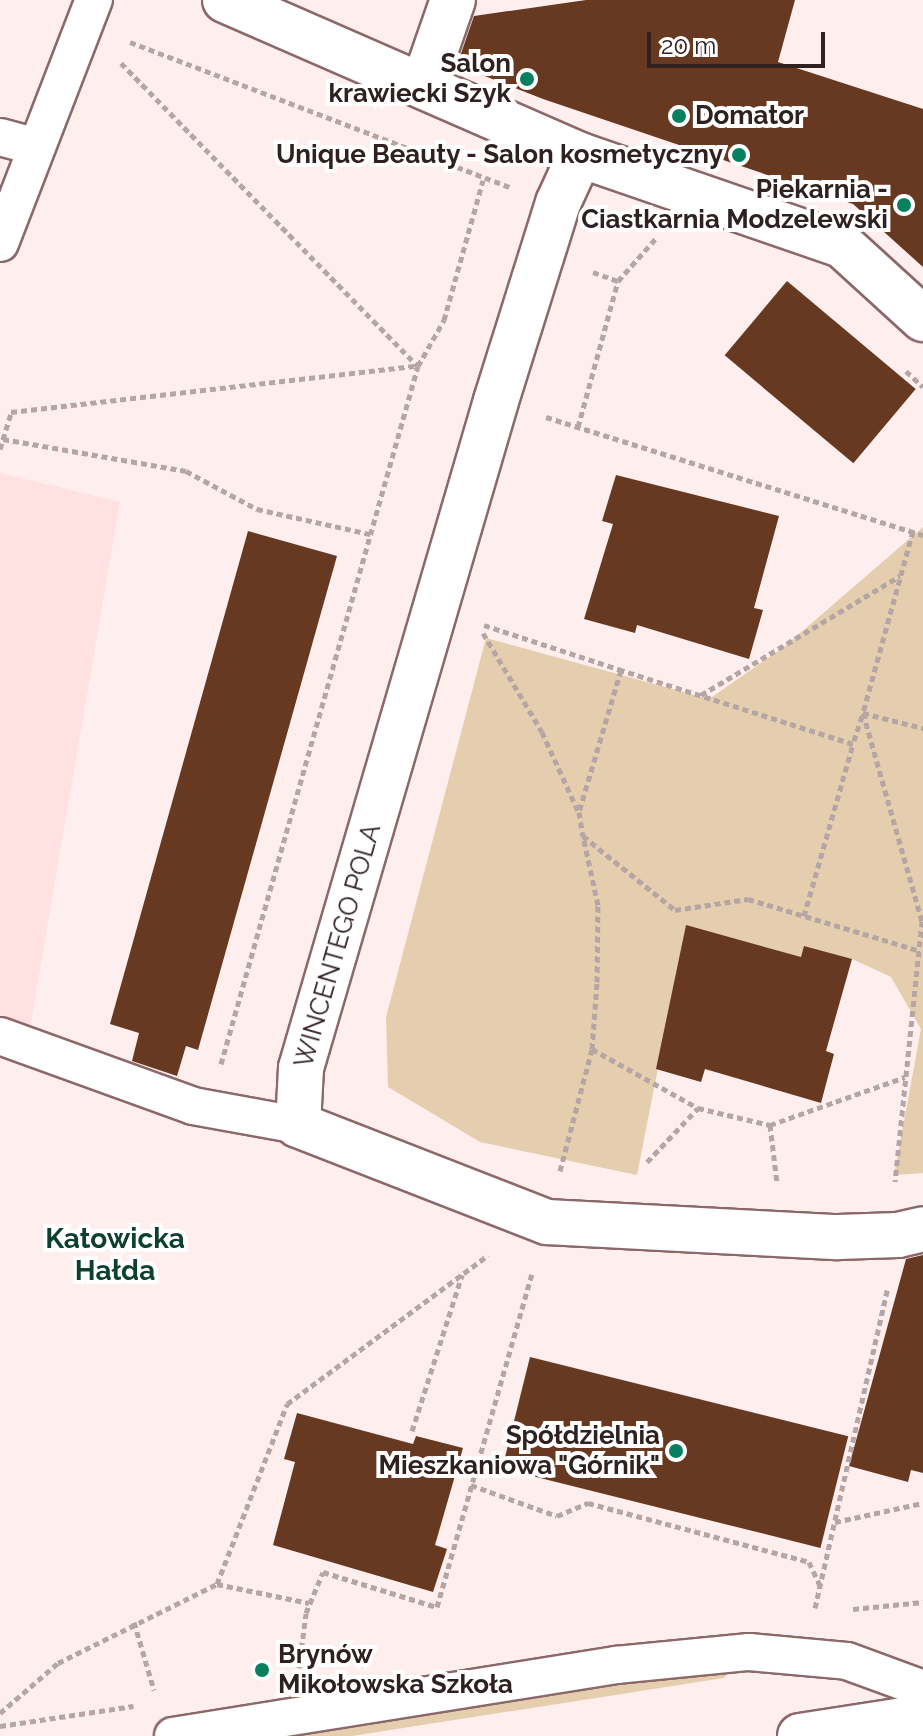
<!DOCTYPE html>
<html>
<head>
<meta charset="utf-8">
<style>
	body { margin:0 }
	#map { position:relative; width:923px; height:1736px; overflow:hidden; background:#feeeee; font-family:Raleway,sans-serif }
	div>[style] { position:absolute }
	.built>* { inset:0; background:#ffe1e1 }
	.green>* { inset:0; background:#e5ceae }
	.building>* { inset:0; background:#683921; transform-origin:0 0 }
	.path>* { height:5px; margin-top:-2.5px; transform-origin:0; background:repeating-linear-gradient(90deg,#b5a5a5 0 6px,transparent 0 10px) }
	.roads { filter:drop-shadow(2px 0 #8b6869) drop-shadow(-2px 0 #8b6869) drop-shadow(0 2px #8b6869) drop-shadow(0 -2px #8b6869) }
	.service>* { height:36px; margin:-18px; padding:0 18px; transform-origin:18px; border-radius:18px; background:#fff }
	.minor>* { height:44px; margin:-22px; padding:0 22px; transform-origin:22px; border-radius:22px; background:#fff }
	.secondary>* { height:44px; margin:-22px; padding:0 22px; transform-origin:22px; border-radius:22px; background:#fff }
	.dots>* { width:22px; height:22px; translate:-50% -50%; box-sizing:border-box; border:4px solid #fff; border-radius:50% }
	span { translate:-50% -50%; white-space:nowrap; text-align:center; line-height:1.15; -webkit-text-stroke:8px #fff; paint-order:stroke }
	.poi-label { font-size:26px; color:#2f2021; font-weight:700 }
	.right { translate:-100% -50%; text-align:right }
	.left { translate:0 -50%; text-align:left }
	.street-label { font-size:26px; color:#2f2021 }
	.neighbourhood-label { font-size:28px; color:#0e402f; font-weight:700 }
	.scale { position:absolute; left:647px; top:32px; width:178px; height:36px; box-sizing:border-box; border:4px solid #2f2021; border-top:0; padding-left:10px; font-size:24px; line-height:28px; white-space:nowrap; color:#2f2021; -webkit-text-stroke:6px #fff; paint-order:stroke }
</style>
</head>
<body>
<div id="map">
	<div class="built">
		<div style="clip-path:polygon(0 473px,120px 502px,29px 1033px,0 1046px)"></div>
	</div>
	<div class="green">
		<div style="clip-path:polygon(923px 527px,923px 1173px,894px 1175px,921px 1029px,891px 977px,852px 959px,801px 957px,686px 926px,637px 1175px,480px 1142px,388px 1087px,386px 1017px,486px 638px,709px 699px,784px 647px)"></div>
		<div style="clip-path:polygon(722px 1668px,727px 1674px,724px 1678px,352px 1736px,278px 1736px)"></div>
	</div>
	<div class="building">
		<div style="clip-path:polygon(586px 0,795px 0,778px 62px,923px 109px,923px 267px,853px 204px,543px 99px,457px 65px,474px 16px)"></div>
		<div style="left:787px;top:281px;width:168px;height:97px;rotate:40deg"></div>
		<div style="clip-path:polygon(616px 475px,779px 516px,754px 608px,763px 610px,749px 659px,637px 625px,635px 633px,584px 619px,613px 524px,602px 521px)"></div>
		<div style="clip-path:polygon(248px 531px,337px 556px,198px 1050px,186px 1046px,177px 1076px,132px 1061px,139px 1033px,110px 1024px)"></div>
		<div style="clip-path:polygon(686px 925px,801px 957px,804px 946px,852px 959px,826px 1051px,834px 1054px,821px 1103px,705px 1069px,701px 1082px,656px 1069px)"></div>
		<div style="clip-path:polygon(923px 1255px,923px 1473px,911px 1470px,908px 1482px,849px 1466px,906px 1259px)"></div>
		<div style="left:530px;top:1357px;width:328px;height:115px;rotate:14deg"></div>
		<div style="clip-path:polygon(297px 1413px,413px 1444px,416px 1436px,463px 1448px,435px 1545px,447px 1549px,433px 1592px,273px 1545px,295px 1462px,284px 1459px)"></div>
	</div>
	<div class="path">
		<div style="left:130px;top:42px;width:406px;rotate:20.9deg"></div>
		<div style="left:121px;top:63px;width:424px;rotate:45.6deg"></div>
		<div style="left:593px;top:272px;width:27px;rotate:20deg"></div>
		<div style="left:906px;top:371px;width:23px;rotate:43deg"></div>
		<div style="left:546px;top:417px;width:395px;rotate:17.4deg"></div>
		<div style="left:578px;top:427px;width:151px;rotate:-74.7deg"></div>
		<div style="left:618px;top:281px;width:59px;rotate:-48.4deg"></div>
		<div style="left:3px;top:439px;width:186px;rotate:9.9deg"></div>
		<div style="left:186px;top:471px;width:81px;rotate:28.2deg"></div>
		<div style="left:257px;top:509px;width:116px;rotate:12.5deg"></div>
		<div style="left:0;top:449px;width:39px;rotate:-73deg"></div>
		<div style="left:11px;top:412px;width:408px;rotate:-6.5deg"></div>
		<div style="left:913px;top:531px;width:189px;rotate:105.4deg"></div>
		<div style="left:863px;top:713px;width:62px;rotate:14deg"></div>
		<div style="left:484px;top:625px;width:144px;rotate:18.2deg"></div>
		<div style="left:483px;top:633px;width:115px;rotate:59.2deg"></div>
		<div style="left:542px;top:732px;width:87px;rotate:65.5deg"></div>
		<div style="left:701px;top:695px;width:232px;rotate:-30.9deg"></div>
		<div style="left:863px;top:713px;width:216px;rotate:74.2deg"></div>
		<div style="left:922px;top:921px;width:262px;rotate:95.9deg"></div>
		<div style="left:862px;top:716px;width:29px;rotate:108deg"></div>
		<div style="left:853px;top:744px;width:244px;rotate:-162.3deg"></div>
		<div style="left:621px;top:670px;width:148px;rotate:106.5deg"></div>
		<div style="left:579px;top:812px;width:24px;rotate:81deg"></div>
		<div style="left:583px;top:836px;width:118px;rotate:38.8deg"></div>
		<div style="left:675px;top:910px;width:74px;rotate:-8.6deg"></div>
		<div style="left:748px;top:899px;width:177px;rotate:16.8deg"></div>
		<div style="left:804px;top:916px;width:179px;rotate:-74.1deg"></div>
		<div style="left:592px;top:1049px;width:121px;rotate:29.1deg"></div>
		<div style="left:698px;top:1108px;width:74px;rotate:13.3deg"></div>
		<div style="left:770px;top:1125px;width:143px;rotate:-19.6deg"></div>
		<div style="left:221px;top:1064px;width:725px;rotate:-74.24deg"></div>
		<div style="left:418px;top:366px;width:53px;rotate:-60.5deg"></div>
		<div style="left:444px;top:320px;width:145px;rotate:-74.4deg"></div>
		<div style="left:770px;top:1125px;width:58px;rotate:83.1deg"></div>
		<div style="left:647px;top:1162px;width:74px;rotate:-46.6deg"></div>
		<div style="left:560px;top:1171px;width:126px;rotate:-75.3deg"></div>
		<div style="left:592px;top:1049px;width:67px;rotate:-85.7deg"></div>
		<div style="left:597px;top:982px;width:77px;rotate:-89.3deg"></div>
		<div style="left:598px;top:905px;width:71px;rotate:-102.3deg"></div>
		<div style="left:412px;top:1431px;width:164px;rotate:-72.2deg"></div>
		<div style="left:471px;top:1485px;width:91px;rotate:19.8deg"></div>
		<div style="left:557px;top:1516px;width:34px;rotate:-23deg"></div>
		<div style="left:588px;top:1503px;width:229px;rotate:14.9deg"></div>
		<div style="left:809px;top:1562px;width:26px;rotate:65deg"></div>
		<div style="left:835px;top:1522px;width:90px;rotate:-12.2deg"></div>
		<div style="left:217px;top:1584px;width:193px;rotate:-68.7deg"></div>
		<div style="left:287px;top:1404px;width:250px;rotate:-36.5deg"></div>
		<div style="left:815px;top:1608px;width:329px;rotate:-77.2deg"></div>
		<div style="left:853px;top:1609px;width:70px;rotate:-5.7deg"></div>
		<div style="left:134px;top:1622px;width:71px;rotate:73.6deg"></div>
		<div style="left:299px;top:1668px;width:55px;rotate:-82.7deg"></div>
		<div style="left:306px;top:1613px;width:44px;rotate:-67.5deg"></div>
		<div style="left:323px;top:1572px;width:119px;rotate:17.1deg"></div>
		<div style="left:437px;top:1607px;width:346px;rotate:-74.1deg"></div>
		<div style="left:0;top:1713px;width:77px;rotate:-40.8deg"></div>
		<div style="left:58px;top:1663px;width:178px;rotate:-26.4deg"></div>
		<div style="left:217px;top:1584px;width:94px;rotate:11.7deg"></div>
		<div style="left:0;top:1726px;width:135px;rotate:-8.5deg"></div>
	</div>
	<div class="roads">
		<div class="service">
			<div style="left:0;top:137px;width:38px;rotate:15deg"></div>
			<div style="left:0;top:243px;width:261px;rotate:-68.9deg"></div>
			<div style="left:0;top:1036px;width:205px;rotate:19.9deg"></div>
			<div style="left:193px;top:1106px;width:107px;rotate:10.3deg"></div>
			<div style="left:173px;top:1736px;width:449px;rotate:-9.1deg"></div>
			<div style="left:616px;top:1665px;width:134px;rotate:-5.6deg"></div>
			<div style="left:749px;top:1652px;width:98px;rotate:5.2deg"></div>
			<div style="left:847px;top:1661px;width:81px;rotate:20.2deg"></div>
		</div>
		<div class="minor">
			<div style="left:225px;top:0;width:387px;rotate:23.6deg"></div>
			<div style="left:580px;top:155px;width:277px;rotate:19deg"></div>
			<div style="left:842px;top:245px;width:110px;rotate:42.4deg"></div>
			<div style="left:423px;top:86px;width:91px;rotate:-70.8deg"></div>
			<div style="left:580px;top:155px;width:53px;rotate:114.6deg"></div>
			<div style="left:558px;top:203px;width:207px;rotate:107.4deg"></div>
			<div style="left:496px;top:401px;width:695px;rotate:106.3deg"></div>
			<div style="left:301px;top:1068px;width:57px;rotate:93deg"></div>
			<div style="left:298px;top:1125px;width:267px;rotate:21.3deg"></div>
			<div style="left:547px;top:1222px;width:291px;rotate:3deg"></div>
			<div style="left:838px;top:1237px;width:60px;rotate:-1.9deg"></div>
			<div style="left:898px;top:1235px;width:26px;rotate:-13deg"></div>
		</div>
		<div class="secondary">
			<div style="left:800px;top:1736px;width:124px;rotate:-8.8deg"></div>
		</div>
	</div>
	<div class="dots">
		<div style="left:527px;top:79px;background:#06805f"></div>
		<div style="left:679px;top:116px;background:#06805f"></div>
		<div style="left:739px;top:155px;background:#06805f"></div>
		<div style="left:904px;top:205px;background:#06805f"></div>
		<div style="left:676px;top:1451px;background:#06805f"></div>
		<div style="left:262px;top:1670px;background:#06805f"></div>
	</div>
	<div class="poi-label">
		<span class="right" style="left:511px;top:79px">Salon<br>krawiecki Szyk</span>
		<span class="left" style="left:695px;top:116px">Domator</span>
		<span class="right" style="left:723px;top:155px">Unique Beauty - Salon kosmetyczny</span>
		<span class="right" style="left:888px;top:205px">Piekarnia -<br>Ciastkarnia Modzelewski</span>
		<span class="right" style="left:660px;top:1451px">Spółdzielnia<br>Mieszkaniowa "Górnik"</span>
		<span class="left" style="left:278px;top:1670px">Brynów<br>Mikołowska Szkoła</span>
	</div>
	<div class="street-label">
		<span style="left:338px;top:946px;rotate:-74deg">WINCENTEGO POLA</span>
	</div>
	<div class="neighbourhood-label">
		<span style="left:115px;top:1255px">Katowicka<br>Hałda</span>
	</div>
	<div class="scale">20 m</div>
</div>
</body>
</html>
